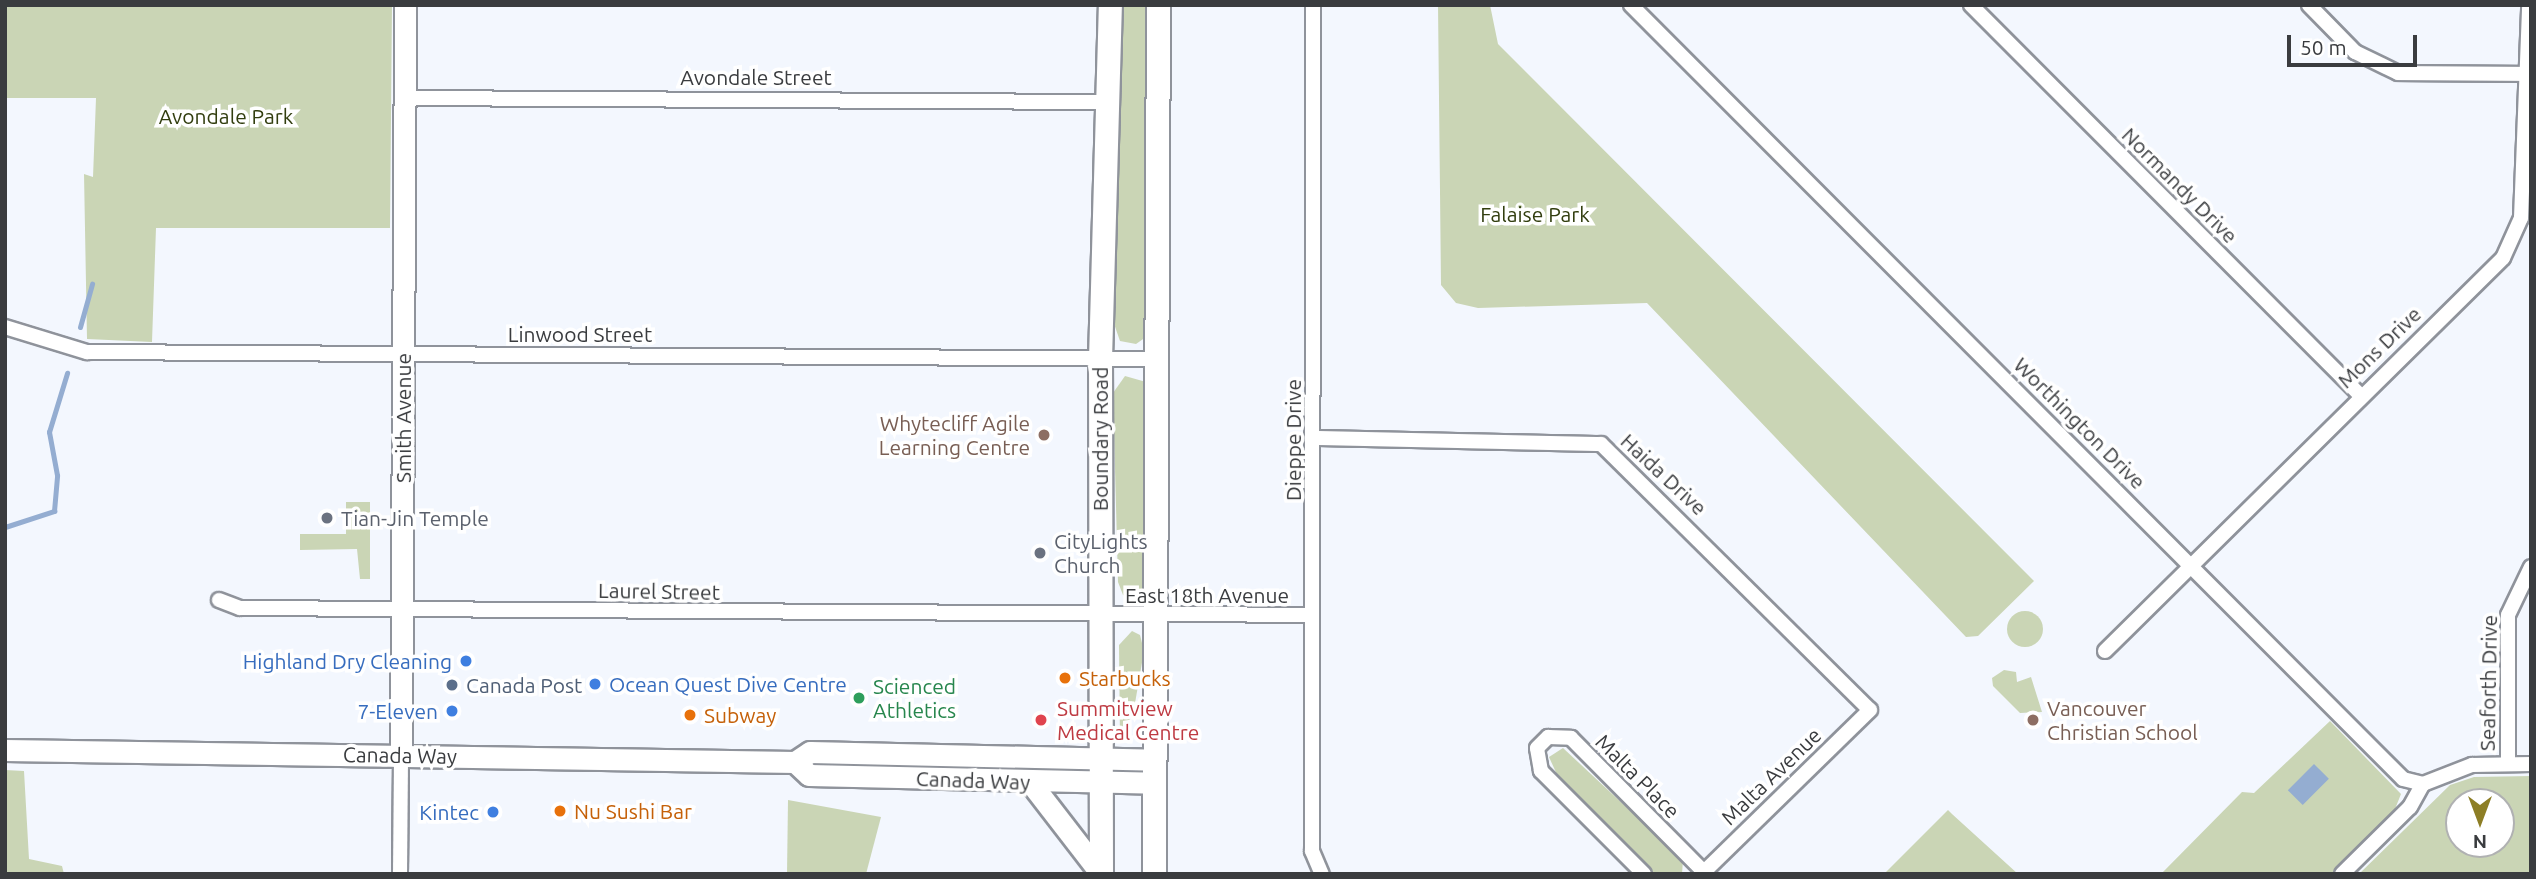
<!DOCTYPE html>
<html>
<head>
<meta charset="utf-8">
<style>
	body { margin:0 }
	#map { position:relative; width:2536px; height:879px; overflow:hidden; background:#f3f7fe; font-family:Ubuntu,sans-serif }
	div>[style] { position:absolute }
	.green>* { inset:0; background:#cad5b5 }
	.round { border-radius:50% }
	.water>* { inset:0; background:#94add1; transform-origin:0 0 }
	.stream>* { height:5px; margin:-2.5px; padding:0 2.5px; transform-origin:2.5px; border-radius:2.5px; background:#94add1 }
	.roads { filter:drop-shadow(2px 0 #8f939b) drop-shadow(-2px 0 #8f939b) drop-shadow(0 2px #8f939b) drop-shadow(0 -2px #8f939b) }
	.street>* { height:14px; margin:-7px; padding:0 7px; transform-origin:7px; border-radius:7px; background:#fff }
	.secondary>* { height:21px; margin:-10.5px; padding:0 10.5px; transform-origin:10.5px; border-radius:10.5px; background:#fff }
	.primary>* { height:23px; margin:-11.5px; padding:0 11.5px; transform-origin:11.5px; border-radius:11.5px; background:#fff }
	.dots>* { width:19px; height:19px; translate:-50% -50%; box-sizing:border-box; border:4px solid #fff; border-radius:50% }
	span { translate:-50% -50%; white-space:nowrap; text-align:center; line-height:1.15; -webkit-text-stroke:7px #fff; paint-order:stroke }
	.street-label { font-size:21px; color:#3a3c3f }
	.park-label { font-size:21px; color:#323e0f }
	.education-label { font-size:21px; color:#785e54 }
	.right { translate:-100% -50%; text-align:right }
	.left { translate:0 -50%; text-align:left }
	.worship-label { font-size:21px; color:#5b616d }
	.shop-label { font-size:21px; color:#366cbe }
	.food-label { font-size:21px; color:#c56008 }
	.service-label { font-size:21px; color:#4e5e75 }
	.leisure-label { font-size:21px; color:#27864d }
	.health-label { font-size:21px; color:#be3a42 }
	.frame { position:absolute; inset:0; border:7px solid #3a3c3f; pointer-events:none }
	.north { position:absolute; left:2445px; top:788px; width:70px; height:70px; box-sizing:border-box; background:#fff; border:2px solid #b0b1b2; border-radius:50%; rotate:180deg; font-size:19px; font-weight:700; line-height:28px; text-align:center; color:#3a3c3f }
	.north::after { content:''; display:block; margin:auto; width:24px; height:32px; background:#8d7e25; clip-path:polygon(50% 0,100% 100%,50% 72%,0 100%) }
	.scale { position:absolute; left:2287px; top:35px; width:130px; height:32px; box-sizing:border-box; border:4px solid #3a3c3f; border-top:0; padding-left:9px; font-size:21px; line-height:24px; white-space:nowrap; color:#3a3c3f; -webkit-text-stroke:5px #fff; paint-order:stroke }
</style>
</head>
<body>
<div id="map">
	<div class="green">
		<div style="clip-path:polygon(5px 5px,392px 5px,390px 228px,156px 228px,152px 342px,87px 339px,84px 174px,93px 177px,96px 98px,5px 98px)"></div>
		<div style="clip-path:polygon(1122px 5px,1149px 5px,1146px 337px,1136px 344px,1120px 341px,1112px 318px)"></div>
		<div style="clip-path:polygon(1438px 5px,1490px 5px,1498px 44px,2034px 581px,1978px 636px,1966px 637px,1647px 303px,1478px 308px,1456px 303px,1441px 285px)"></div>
		<div style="clip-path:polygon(1125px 376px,1146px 382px,1146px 594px,1136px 600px,1123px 595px,1118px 582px,1113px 393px)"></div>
		<div style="clip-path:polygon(346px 502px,370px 502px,370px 579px,360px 579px,357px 549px,300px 550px,300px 534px,346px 534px)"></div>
		<div class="round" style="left:2007px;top:611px;width:36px;height:36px"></div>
		<div style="clip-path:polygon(1132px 631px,1140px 635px,1144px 651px,1134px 709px,1120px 742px,1119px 645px)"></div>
		<div style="clip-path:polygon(2004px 670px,2016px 672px,2017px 682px,2031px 677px,2042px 712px,2020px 713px,1993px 686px,1992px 678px)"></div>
		<div style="clip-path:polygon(2330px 721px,2401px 794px,2395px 809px,2331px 874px,2161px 874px,2242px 792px,2254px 793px)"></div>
		<div style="clip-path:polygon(1563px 748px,1683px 860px,1682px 874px,1654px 874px,1559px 779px,1549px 757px)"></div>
		<div style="clip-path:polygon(5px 770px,24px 771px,29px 859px,62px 866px,64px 874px,5px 874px)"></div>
		<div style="clip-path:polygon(evenodd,2531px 776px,2531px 874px,2359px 874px,2450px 785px,2474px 777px,2531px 776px,2459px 802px,2501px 802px,2501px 844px,2459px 844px,2459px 802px)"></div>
		<div style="clip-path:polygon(788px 800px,881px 817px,866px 874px,787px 874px)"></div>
		<div style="clip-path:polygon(1948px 810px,1952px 814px,2018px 874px,1884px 874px)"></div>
	</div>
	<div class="water">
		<div style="left:2314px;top:764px;width:21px;height:37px;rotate:45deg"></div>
	</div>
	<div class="stream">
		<div style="left:80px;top:327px;width:45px;rotate:-74.4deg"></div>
		<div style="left:5px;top:527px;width:52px;rotate:-18.1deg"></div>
		<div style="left:54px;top:511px;width:36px;rotate:-85deg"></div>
		<div style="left:57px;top:475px;width:44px;rotate:-100.5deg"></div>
		<div style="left:49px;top:432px;width:62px;rotate:-73deg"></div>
	</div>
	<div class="roads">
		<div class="street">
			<div style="left:1313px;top:5px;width:846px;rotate:90.07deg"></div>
			<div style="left:1312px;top:851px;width:25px;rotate:67deg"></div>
			<div style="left:1631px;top:5px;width:1093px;rotate:45.07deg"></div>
			<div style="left:2403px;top:779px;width:21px;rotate:14deg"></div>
			<div style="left:2423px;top:784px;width:53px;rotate:-21.2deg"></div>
			<div style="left:2472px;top:765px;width:59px;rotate:-1deg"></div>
			<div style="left:1971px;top:5px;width:551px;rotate:45.07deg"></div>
			<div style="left:2309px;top:5px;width:66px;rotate:45.6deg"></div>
			<div style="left:2355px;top:52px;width:48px;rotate:26deg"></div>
			<div style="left:2398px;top:73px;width:133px;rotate:0.4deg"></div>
			<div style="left:404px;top:98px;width:703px;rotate:0.33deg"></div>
			<div style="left:5px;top:327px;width:86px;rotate:17deg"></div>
			<div style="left:87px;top:352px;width:1071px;rotate:0.37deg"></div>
			<div style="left:1314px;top:438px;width:287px;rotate:1.2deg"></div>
			<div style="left:1601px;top:444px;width:378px;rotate:44.7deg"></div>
			<div style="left:1870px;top:710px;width:235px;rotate:135.7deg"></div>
			<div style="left:219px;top:600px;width:22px;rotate:21deg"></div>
			<div style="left:240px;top:608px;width:1072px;rotate:0.37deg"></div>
			<div style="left:2105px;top:651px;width:559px;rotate:-44.64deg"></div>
			<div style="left:2503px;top:258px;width:44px;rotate:-65.8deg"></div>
			<div style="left:2521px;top:218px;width:213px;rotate:-87.8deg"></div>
			<div style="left:2508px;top:764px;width:149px;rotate:-90deg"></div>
			<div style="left:2508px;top:615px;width:53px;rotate:-64.4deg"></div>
			<div style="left:400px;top:874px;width:118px;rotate:-89.5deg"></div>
			<div style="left:1644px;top:874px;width:146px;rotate:-135deg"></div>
			<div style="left:1541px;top:771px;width:23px;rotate:-100deg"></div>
			<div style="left:1537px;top:748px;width:16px;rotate:-45deg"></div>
			<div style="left:1548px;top:737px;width:23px;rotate:2deg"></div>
			<div style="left:1571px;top:738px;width:189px;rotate:45.2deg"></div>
			<div style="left:2342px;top:874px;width:95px;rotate:-44.6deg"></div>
			<div style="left:2410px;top:807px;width:26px;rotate:-61deg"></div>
		</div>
		<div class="secondary">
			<div style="left:5px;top:750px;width:790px;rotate:0.87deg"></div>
			<div style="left:795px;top:762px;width:18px;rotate:-34deg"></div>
			<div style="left:810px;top:752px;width:345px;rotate:1.3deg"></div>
			<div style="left:401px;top:756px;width:751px;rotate:-89.69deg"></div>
			<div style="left:795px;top:762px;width:19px;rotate:43deg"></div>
			<div style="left:809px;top:775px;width:346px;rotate:1.3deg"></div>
			<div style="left:1030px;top:782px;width:116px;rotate:52.3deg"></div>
		</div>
		<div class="primary">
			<div style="left:1101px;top:874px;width:515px;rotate:-90.11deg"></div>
			<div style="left:1100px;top:359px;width:354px;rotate:-88.4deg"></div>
			<div style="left:1154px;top:874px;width:869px;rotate:-89.74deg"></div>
		</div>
	</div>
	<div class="dots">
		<div style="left:1044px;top:435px;background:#8d6e63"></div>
		<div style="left:327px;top:518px;background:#6b7280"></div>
		<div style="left:1040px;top:553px;background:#6b7280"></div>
		<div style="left:466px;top:661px;background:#3f7fe0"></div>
		<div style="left:1065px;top:678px;background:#e8710a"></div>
		<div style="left:595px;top:684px;background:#3f7fe0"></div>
		<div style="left:452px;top:685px;background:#5c6f8a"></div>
		<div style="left:859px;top:698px;background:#2e9e5b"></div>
		<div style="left:452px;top:711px;background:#3f7fe0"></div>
		<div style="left:690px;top:715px;background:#e8710a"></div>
		<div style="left:1041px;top:720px;background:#e0444e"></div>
		<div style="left:2033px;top:720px;background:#8d6e63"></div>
		<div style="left:560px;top:811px;background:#e8710a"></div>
		<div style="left:493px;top:812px;background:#3f7fe0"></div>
	</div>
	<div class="street-label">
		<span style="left:756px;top:77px">Avondale Street</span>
		<span style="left:2180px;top:185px;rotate:45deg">Normandy Drive</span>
		<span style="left:580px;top:334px">Linwood Street</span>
		<span style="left:2379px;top:347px;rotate:-44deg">Mons Drive</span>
		<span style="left:403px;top:418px;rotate:-90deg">Smith Avenue</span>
		<span style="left:2080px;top:423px;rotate:45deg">Worthington Drive</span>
		<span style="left:1100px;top:439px;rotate:-90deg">Boundary Road</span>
		<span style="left:1293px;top:440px;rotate:-90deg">Dieppe Drive</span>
		<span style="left:1664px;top:474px;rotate:43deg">Haida Drive</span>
		<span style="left:659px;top:591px;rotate:1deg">Laurel Street</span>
		<span style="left:1207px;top:595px">East 18th Avenue</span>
		<span style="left:2488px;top:683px;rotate:-89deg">Seaforth Drive</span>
		<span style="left:400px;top:755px;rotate:1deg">Canada Way</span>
		<span style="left:1638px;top:776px;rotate:45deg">Malta Place</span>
		<span style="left:1771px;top:776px;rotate:-44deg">Malta Avenue</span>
		<span style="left:973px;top:780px;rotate:2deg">Canada Way</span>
	</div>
	<div class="park-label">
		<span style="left:226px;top:116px">Avondale Park</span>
		<span style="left:1535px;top:214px">Falaise Park</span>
	</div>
	<div class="education-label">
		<span class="right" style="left:1030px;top:435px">Whytecliff Agile<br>Learning Centre</span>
		<span class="left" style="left:2047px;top:720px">Vancouver<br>Christian School</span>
	</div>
	<div class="worship-label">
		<span class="left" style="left:341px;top:518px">Tian-Jin Temple</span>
		<span class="left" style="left:1054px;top:553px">CityLights<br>Church</span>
	</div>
	<div class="shop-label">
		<span class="right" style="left:452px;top:661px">Highland Dry Cleaning</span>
		<span class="left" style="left:609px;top:684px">Ocean Quest Dive Centre</span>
		<span class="right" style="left:438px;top:711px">7-Eleven</span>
		<span class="right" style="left:479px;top:812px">Kintec</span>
	</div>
	<div class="food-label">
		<span class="left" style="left:1079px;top:678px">Starbucks</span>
		<span class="left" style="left:704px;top:715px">Subway</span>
		<span class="left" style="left:574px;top:811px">Nu Sushi Bar</span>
	</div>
	<div class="service-label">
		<span class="left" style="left:466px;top:685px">Canada Post</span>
	</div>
	<div class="leisure-label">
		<span class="left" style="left:873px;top:698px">Scienced<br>Athletics</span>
	</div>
	<div class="health-label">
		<span class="left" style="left:1057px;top:720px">Summitview<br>Medical Centre</span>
	</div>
	<div class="frame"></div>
	<div class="north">N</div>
	<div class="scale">50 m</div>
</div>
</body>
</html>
